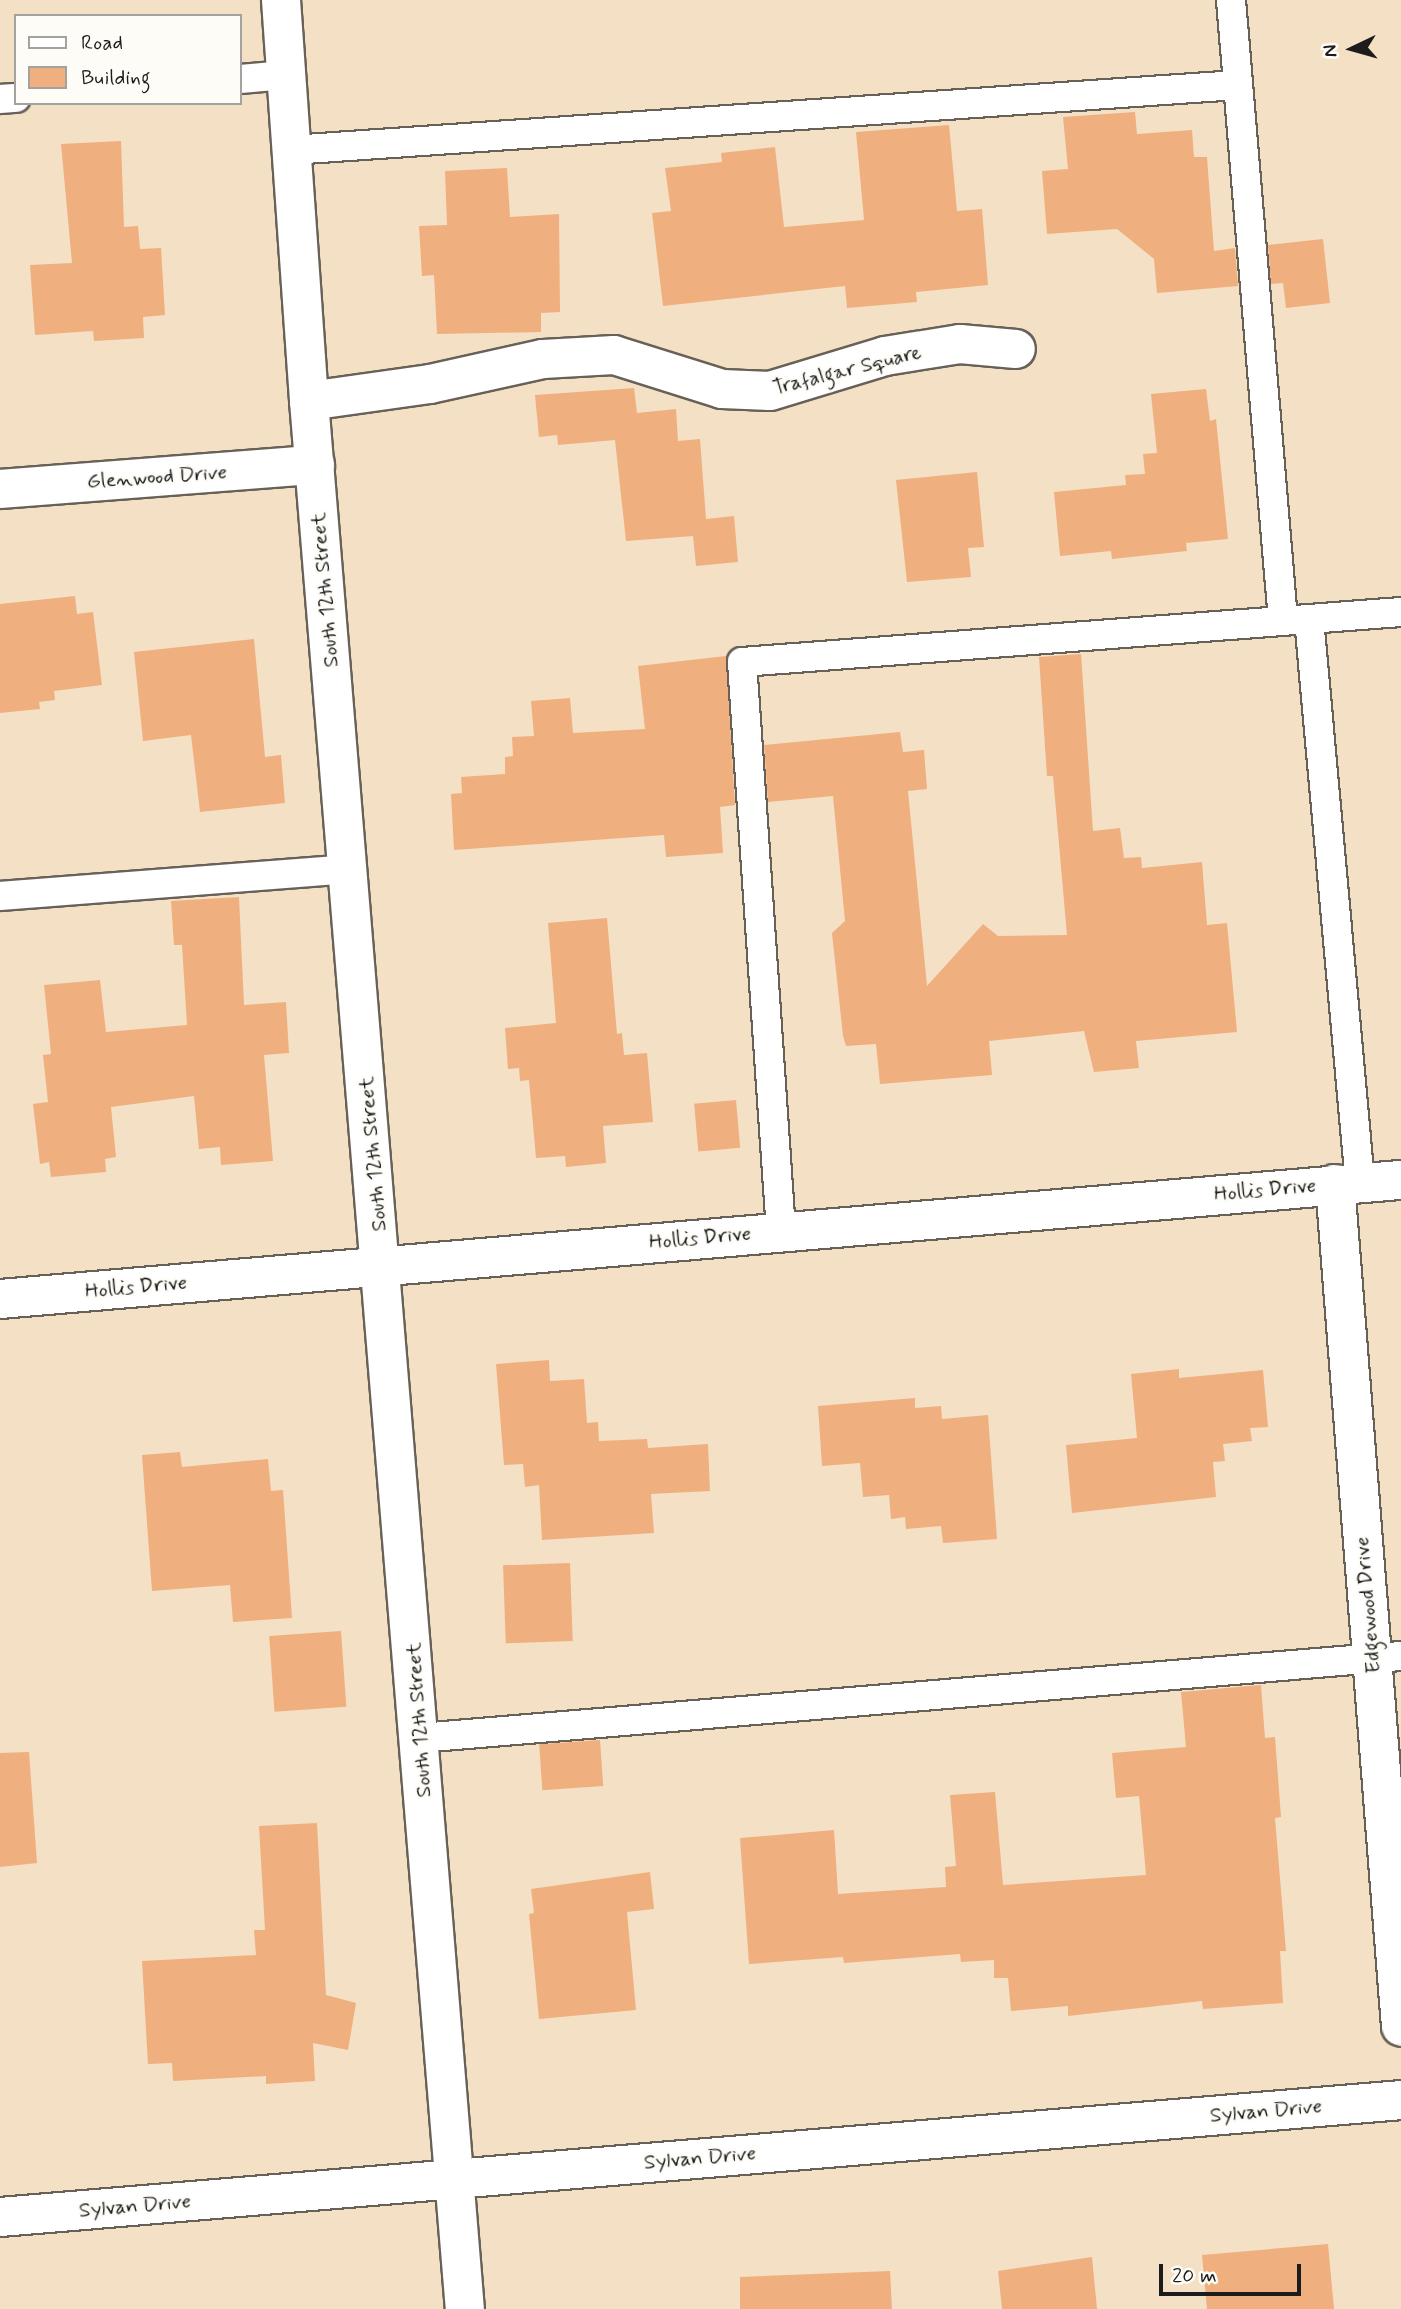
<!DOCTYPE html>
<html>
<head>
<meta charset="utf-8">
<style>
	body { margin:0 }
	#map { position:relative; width:1401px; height:2309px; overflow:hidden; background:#f4e0c5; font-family:Mynerve,sans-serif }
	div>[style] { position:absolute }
	.building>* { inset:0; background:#f0af7f; transform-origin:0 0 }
	.roads { filter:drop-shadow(2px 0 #686157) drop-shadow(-2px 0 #686157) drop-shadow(0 2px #686157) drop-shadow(0 -2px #686157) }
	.service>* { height:28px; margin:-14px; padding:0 14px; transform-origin:14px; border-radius:14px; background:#fff }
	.minor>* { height:38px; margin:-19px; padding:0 19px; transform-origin:19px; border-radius:19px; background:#fff }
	span { translate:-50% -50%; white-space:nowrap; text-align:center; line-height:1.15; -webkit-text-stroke:5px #fdfcf7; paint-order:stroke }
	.street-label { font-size:21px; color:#1c1c1c }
	.legend { position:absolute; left:14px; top:14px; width:228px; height:91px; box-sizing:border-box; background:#fdfcf7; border:2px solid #a3a29f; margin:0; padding:9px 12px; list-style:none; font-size:21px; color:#1c1c1c }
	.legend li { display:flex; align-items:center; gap:14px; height:35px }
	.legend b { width:35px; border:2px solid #a3a29f }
	.north { position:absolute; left:1317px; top:14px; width:70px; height:70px; -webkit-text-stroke:5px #fdfcf7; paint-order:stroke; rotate:265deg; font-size:19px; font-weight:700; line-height:28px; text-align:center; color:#1c1c1c }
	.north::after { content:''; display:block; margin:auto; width:24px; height:32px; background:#1c1c1c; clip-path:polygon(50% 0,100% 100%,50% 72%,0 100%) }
	.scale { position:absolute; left:1159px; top:2264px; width:142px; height:32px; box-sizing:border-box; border:4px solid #1c1c1c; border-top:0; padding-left:9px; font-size:21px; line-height:24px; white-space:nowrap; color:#1c1c1c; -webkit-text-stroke:5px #fdfcf7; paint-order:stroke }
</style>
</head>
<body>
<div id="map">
	<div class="building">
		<div style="clip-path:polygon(1135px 112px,1137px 134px,1192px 130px,1194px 157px,1207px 157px,1214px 251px,1235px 248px,1238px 286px,1157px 293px,1154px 259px,1117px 229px,1047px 234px,1042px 171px,1068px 169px,1063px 117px)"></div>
		<div style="clip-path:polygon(949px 125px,957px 211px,982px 209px,988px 285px,916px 292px,917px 302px,847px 308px,845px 286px,663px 306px,652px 213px,671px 211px,665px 168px,722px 162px,721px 153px,775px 147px,784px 227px,864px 220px,856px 132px)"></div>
		<div style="clip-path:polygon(121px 141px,124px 227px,138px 226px,140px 249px,161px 248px,165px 315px,143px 317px,144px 338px,94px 341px,93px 331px,35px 335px,30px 265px,72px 263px,61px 144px)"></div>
		<div style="clip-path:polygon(507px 168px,510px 217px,559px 214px,560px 312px,541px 313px,541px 332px,437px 334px,434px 275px,422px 276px,419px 226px,447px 225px,445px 171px)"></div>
		<div style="clip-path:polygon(1323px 239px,1330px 303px,1286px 308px,1283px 283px,1271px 284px,1268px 245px)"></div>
		<div style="clip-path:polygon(634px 388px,637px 413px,676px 409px,678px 441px,700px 439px,706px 519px,734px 516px,738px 562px,696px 566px,693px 536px,626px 541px,615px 440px,558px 445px,557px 435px,539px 437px,535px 395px)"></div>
		<div style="clip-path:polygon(1206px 389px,1210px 421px,1216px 419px,1228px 539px,1186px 543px,1187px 551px,1112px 559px,1111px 551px,1060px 556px,1054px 492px,1126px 485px,1125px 475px,1145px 474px,1143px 454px,1157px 453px,1151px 394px)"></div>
		<div style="clip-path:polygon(977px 472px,984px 547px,968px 548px,971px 577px,907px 582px,896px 480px)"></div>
		<div style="clip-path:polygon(75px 596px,77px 614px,93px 612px,102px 685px,54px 691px,55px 700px,39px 702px,40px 709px,0 713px,0 604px)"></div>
		<div style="clip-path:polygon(254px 639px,265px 757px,281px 755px,285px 803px,200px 812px,191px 735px,143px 741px,134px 652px)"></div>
		<div style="clip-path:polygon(1081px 654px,1093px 831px,1120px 828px,1124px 858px,1141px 857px,1142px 868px,1202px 862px,1207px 925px,1227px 923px,1237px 1032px,1136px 1041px,1139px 1068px,1094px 1072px,1084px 1031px,989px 1041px,992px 1075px,880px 1084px,876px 1044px,846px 1046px,843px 1036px,832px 933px,845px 921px,833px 796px,768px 802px,764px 745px,900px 732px,903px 752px,924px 750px,927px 789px,908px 791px,927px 986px,983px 924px,998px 936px,1067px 935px,1053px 776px,1047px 776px,1039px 657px)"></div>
		<div style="clip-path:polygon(726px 656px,735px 805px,720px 807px,723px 853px,666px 857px,664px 835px,454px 850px,451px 794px,462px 793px,461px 777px,505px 774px,505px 757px,513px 756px,512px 737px,534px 736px,531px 701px,570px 698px,573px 733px,645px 729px,638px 666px)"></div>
		<div style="clip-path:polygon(239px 897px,244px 1005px,286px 1002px,289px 1053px,264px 1055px,273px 1161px,221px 1165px,220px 1147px,199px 1149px,194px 1096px,111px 1107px,116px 1157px,105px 1159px,106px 1172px,51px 1177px,49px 1162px,40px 1164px,33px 1104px,48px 1102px,43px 1055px,51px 1054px,44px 985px,100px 980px,106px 1032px,187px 1025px,182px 945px,174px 945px,171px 901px)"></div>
		<div style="clip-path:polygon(607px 918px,617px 1034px,622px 1033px,624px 1055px,647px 1053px,653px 1122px,603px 1126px,606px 1163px,566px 1167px,565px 1156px,536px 1158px,529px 1080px,520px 1081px,519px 1068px,508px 1069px,505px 1028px,556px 1023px,548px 923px)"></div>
		<div style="left:736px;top:1100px;width:48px;height:42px;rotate:85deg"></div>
		<div style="clip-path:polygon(549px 1360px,550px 1381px,584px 1379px,587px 1423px,598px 1422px,599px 1441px,647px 1439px,648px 1448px,708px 1444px,710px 1491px,651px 1494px,654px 1533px,542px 1540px,539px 1485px,525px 1487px,523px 1464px,504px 1465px,496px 1364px)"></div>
		<div style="clip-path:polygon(1179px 1369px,1179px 1378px,1263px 1370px,1268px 1427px,1250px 1428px,1252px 1441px,1223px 1444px,1225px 1461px,1213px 1462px,1216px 1497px,1072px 1513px,1066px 1445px,1137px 1438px,1131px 1374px)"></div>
		<div style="clip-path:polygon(915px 1398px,915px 1408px,941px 1406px,942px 1419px,988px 1415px,997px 1539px,943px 1543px,941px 1526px,906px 1529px,905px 1517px,891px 1519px,889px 1495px,863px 1497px,860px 1463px,822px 1466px,818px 1406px)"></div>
		<div style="clip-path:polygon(180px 1452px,182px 1467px,268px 1459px,271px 1491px,283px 1490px,292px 1618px,233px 1622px,230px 1585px,152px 1591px,142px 1455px)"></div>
		<div style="left:570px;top:1563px;width:78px;height:67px;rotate:88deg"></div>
		<div style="left:341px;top:1631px;width:76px;height:72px;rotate:86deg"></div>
		<div style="clip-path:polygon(1261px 1685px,1265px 1738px,1275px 1737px,1281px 1817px,1275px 1818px,1286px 1951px,1280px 1951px,1283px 2003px,1203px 2009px,1202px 2001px,1068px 2016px,1068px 2006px,1011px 2011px,1008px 1978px,994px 1978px,994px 1960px,961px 1962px,960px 1954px,844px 1963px,843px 1957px,749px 1964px,740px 1838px,834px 1830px,838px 1894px,946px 1887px,945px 1867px,956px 1866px,950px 1795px,995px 1792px,1003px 1885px,1146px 1875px,1139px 1796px,1116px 1798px,1112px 1753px,1186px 1747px,1181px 1692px)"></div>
		<div style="left:600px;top:1740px;width:46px;height:61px;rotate:86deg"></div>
		<div style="clip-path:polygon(29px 1752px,37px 1863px,0 1867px,0 1753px)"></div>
		<div style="clip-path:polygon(317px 1823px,326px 1995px,356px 2003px,348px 2050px,313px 2043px,315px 2081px,266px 2084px,266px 2076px,173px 2081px,172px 2063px,148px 2064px,142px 1961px,256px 1955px,254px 1930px,265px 1930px,259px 1826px)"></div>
		<div style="clip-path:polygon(650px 1872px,654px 1909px,627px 1912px,636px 2010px,539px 2019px,529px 1914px,534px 1913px,531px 1889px)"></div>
		<div style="clip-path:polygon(1328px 2244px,1334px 2309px,1207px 2309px,1202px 2255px)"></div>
		<div style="clip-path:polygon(1092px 2257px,1097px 2309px,1002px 2309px,998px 2271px)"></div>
		<div style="clip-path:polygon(890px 2271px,892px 2309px,740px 2309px,740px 2277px)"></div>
	</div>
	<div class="roads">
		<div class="service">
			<div style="left:1231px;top:0;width:623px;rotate:85.21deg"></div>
			<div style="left:240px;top:79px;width:46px;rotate:-5deg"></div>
			<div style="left:0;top:99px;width:16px;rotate:-4deg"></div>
			<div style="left:291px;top:150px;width:949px;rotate:-3.93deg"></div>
			<div style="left:1309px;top:619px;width:566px;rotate:84.83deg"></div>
			<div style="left:0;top:896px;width:350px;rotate:-4.4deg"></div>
			<div style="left:781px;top:1231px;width:570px;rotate:-93.92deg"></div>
			<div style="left:742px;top:662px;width:661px;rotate:-4.34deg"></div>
			<div style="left:420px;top:1738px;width:984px;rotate:-4.78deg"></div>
		</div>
		<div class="minor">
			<div style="left:281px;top:0;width:402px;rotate:86deg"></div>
			<div style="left:309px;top:401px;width:1914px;rotate:85.33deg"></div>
			<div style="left:309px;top:401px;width:122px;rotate:-8deg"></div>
			<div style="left:430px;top:384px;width:116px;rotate:-12.5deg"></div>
			<div style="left:543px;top:359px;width:71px;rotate:-3.2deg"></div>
			<div style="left:614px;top:355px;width:113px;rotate:17.5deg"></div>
			<div style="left:722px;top:389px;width:48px;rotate:2.4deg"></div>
			<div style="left:770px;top:391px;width:120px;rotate:-16.9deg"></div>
			<div style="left:885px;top:356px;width:76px;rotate:-9.1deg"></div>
			<div style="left:960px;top:344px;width:56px;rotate:5.1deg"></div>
			<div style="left:0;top:489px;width:316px;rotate:-4.4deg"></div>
			<div style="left:1335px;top:1184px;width:845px;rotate:85.52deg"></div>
			<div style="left:0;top:1299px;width:1406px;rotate:-4.86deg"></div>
			<div style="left:0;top:2217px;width:1406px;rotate:-4.77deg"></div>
		</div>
	</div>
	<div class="street-label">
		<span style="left:847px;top:370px;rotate:-14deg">Trafalgar Square</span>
		<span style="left:157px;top:477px;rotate:-4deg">Glenwood Drive</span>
		<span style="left:325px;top:590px;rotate:-95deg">South 12th Street</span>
		<span style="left:373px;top:1154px;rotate:-95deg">South 12th Street</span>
		<span style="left:1265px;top:1190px;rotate:-5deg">Hollis Drive</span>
		<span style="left:700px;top:1238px;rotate:-5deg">Hollis Drive</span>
		<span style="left:136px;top:1287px;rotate:-5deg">Hollis Drive</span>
		<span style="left:1368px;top:1605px;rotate:-95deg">Edgewood Drive</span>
		<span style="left:419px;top:1720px;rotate:-94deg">South 12th Street</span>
		<span style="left:1266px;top:2111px;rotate:-5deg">Sylvan Drive</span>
		<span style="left:700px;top:2158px;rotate:-5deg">Sylvan Drive</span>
		<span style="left:135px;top:2206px;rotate:-5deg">Sylvan Drive</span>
	</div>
	<ul class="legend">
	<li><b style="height:9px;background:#fff"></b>Road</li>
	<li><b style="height:19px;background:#f0af7f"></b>Building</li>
	</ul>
	<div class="north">N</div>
	<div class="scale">20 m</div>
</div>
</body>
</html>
